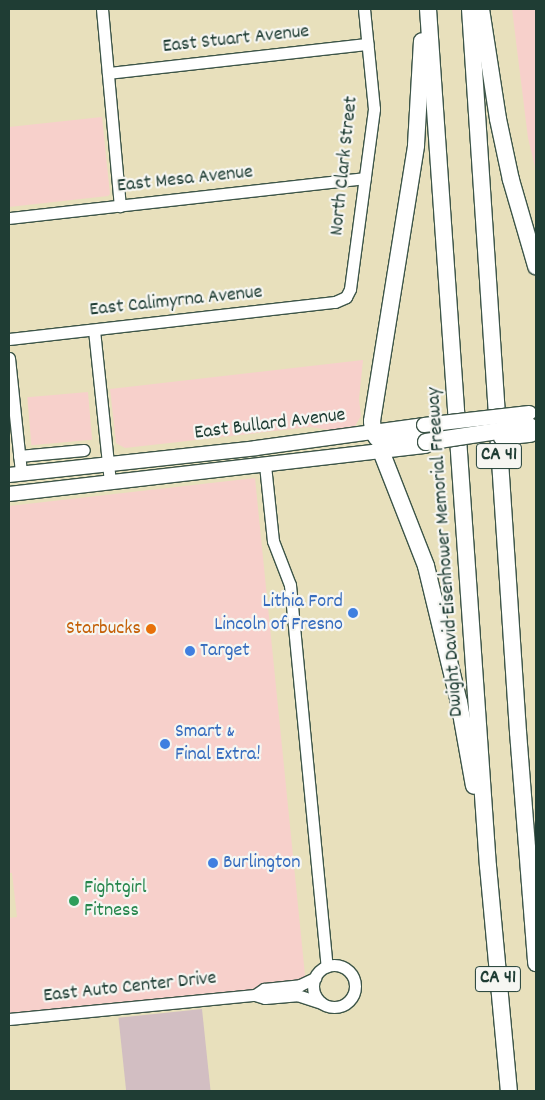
<!DOCTYPE html>
<html>
<head>
<meta charset="utf-8">
<style>
	body { margin:0 }
	#map { position:relative; width:545px; height:1100px; overflow:hidden; background:#e8e0bc; font-family:Dekko,sans-serif }
	div>[style] { position:absolute }
	.built>* { inset:0; background:#f7d0cb; transform-origin:0 0 }
	.industrial>* { inset:0; background:#d2bec2; transform-origin:0 0 }
	.roads { filter:drop-shadow(1px 0 #3d5548) drop-shadow(-1px 0 #3d5548) drop-shadow(0 1px #3d5548) drop-shadow(0 -1px #3d5548) }
	.minor>* { height:11px; margin:-5.5px; padding:0 5.5px; transform-origin:5.5px; border-radius:5.5px; background:#fff }
	.minor>.ring { margin:-5.5px; padding:0; box-sizing:content-box; background:none; border:11px solid #fff; border-radius:50% }
	.major>* { height:14px; margin:-7px; padding:0 7px; transform-origin:7px; border-radius:7px; background:#fff }
	.highway>* { height:16px; margin:-8px; padding:0 8px; transform-origin:8px; border-radius:8px; background:#fff }
	.bridges { filter:drop-shadow(1px 0 #3d5548) drop-shadow(-1px 0 #3d5548) drop-shadow(0 1px #3d5548) drop-shadow(0 -1px #3d5548) }
	.major-bridge>* { height:14px; margin:-7px; padding:0 7px; transform-origin:7px; border-radius:7px; background:#fff }
	.highway-bridge>* { height:16px; margin:-8px; padding:0 8px; transform-origin:8px; border-radius:8px; background:#fff }
	.dots>* { width:14px; height:14px; translate:-50% -50%; box-sizing:border-box; border:2px solid #f6f6f2; border-radius:50% }
	span { translate:-50% -50%; white-space:nowrap; text-align:center; line-height:1.15; -webkit-text-stroke:4.5px #f6f6f2; paint-order:stroke }
	.shield-label span { padding:1px 4px; background:#f6f6f2; border:1px solid; border-radius:4px; -webkit-text-stroke-width:0 }
	.shield-label { font-size:19px; color:#1f3d34; font-weight:700 }
	.street-label { font-size:20px; color:#1f3d34 }
	.shop-label { font-size:20px; color:#366cbe }
	.right { translate:-100% -50%; text-align:right }
	.left { translate:0 -50%; text-align:left }
	.food-label { font-size:20px; color:#c56008 }
	.leisure-label { font-size:20px; color:#27864d }
	.frame { position:absolute; inset:0; border:10px solid #1f3d34; pointer-events:none }
</style>
</head>
<body>
<div id="map">
	<div class="built">
		<div style="clip-path:polygon(512px 9px,536px 9px,536px 171px,528px 138px)"></div>
		<div style="clip-path:polygon(102px 117px,110px 194px,108px 196px,9px 207px,9px 127px)"></div>
		<div style="clip-path:polygon(363px 360px,359px 399px,361px 416px,355px 426px,330px 430px,310px 427px,125px 448px,116px 443px,110px 389px)"></div>
		<div style="left:88px;top:392px;width:48px;height:61px;rotate:85deg"></div>
		<div style="clip-path:polygon(255px 478px,306px 985px,9px 1018px,9px 918px,17px 917px,12px 873px,9px 873px,9px 506px)"></div>
	</div>
	<div class="industrial">
		<div style="left:202px;top:1009px;width:82px;height:84px;rotate:84deg"></div>
	</div>
	<div class="roads">
		<div class="minor">
			<div style="left:102px;top:9px;width:198px;rotate:84.8deg"></div>
			<div style="left:108px;top:73px;width:261px;rotate:-6.4deg"></div>
			<div style="left:9px;top:218px;width:358px;rotate:-6.4deg"></div>
			<div style="left:94px;top:330px;width:153px;rotate:84deg"></div>
			<div style="left:9px;top:339px;width:328px;rotate:-6.5deg"></div>
			<div style="left:335px;top:302px;width:12px;rotate:-24deg"></div>
			<div style="left:346px;top:297px;width:9px;rotate:-63deg"></div>
			<div style="left:350px;top:289px;width:182px;rotate:-82.4deg"></div>
			<div style="left:374px;top:109px;width:100px;rotate:-95.7deg"></div>
			<div style="left:9px;top:358px;width:116px;rotate:84deg"></div>
			<div style="left:19px;top:456px;width:65px;rotate:-5.3deg"></div>
			<div style="left:265px;top:465px;width:76px;rotate:84deg"></div>
			<div style="left:273px;top:541px;width:47px;rotate:68.9deg"></div>
			<div style="left:290px;top:585px;width:383px;rotate:84.5deg"></div>
			<div class="ring" style="left:313px;top:965px;width:31px;height:31px"></div>
			<div style="left:255px;top:995px;width:11px;rotate:-34deg"></div>
			<div style="left:264px;top:989px;width:36px;rotate:-6deg"></div>
			<div style="left:300px;top:985px;width:17px;rotate:-25deg"></div>
			<div style="left:9px;top:1019px;width:247px;rotate:-5.6deg"></div>
			<div style="left:255px;top:995px;width:10px;rotate:17deg"></div>
			<div style="left:265px;top:998px;width:32px;rotate:-5deg"></div>
			<div style="left:297px;top:995px;width:25px;rotate:18deg"></div>
		</div>
		<div class="major">
			<div style="left:9px;top:475px;width:248px;rotate:-6.2deg"></div>
			<div style="left:256px;top:448px;width:170px;rotate:-7.8deg"></div>
			<div style="left:9px;top:494px;width:420px;rotate:-6.6deg"></div>
		</div>
		<div class="highway">
			<div style="left:428px;top:9px;width:859px;rotate:86deg"></div>
			<div style="left:488px;top:866px;width:226px;rotate:84.7deg"></div>
			<div style="left:470px;top:9px;width:725px;rotate:86.2deg"></div>
			<div style="left:518px;top:732px;width:232px;rotate:85.5deg"></div>
			<div style="left:481px;top:9px;width:111px;rotate:81.2deg"></div>
			<div style="left:498px;top:119px;width:62px;rotate:78deg"></div>
			<div style="left:511px;top:180px;width:90px;rotate:73.8deg"></div>
			<div style="left:425px;top:434px;width:32px;rotate:173deg"></div>
			<div style="left:393px;top:438px;width:11px;rotate:146deg"></div>
			<div style="left:384px;top:444px;width:8px;rotate:113deg"></div>
			<div style="left:381px;top:451px;width:123px;rotate:68.6deg"></div>
			<div style="left:426px;top:566px;width:140px;rotate:76.4deg"></div>
			<div style="left:459px;top:702px;width:85px;rotate:79.9deg"></div>
			<div style="left:392px;top:448px;width:18px;rotate:-146deg"></div>
			<div style="left:377px;top:438px;width:7px;rotate:-124deg"></div>
			<div style="left:373px;top:432px;width:11px;rotate:-95deg"></div>
			<div style="left:372px;top:421px;width:279px;rotate:-80.9deg"></div>
			<div style="left:416px;top:145px;width:104px;rotate:-86.7deg"></div>
		</div>
	</div>
	<div class="bridges">
		<div class="major-bridge">
			<div style="left:424px;top:425px;width:106px;rotate:-6.5deg"></div>
			<div style="left:501px;top:438px;width:30px;rotate:-6deg"></div>
		</div>
		<div class="highway-bridge">
			<div style="left:426px;top:442px;width:105px;rotate:-8.7deg"></div>
		</div>
	</div>
	<div class="dots">
		<div style="left:353px;top:613px;background:#3f7fe0"></div>
		<div style="left:151px;top:629px;background:#e8710a"></div>
		<div style="left:190px;top:651px;background:#3f7fe0"></div>
		<div style="left:165px;top:744px;background:#3f7fe0"></div>
		<div style="left:213px;top:863px;background:#3f7fe0"></div>
		<div style="left:74px;top:901px;background:#2e9e5b"></div>
	</div>
	<div class="shield-label">
		<span style="left:499px;top:456px">CA 41</span>
		<span style="left:498px;top:979px">CA 41</span>
	</div>
	<div class="street-label">
		<span style="left:236px;top:40px;rotate:-6deg">East Stuart Avenue</span>
		<span style="left:345px;top:166px;rotate:-84deg">North Clark Street</span>
		<span style="left:185px;top:180px;rotate:-6deg">East Mesa Avenue</span>
		<span style="left:176px;top:302px;rotate:-6deg">East Calimyrna Avenue</span>
		<span style="left:270px;top:425px;rotate:-7deg">East Bullard Avenue</span>
		<span style="left:446px;top:552px;rotate:-94deg">Dwight David Eisenhower Memorial Freeway</span>
		<span style="left:130px;top:988px;rotate:-6deg">East Auto Center Drive</span>
	</div>
	<div class="shop-label">
		<span class="right" style="left:343px;top:614px">Lithia Ford<br>Lincoln of Fresno</span>
		<span class="left" style="left:200px;top:651px">Target</span>
		<span class="left" style="left:175px;top:744px">Smart &amp;<br>Final Extra!</span>
		<span class="left" style="left:223px;top:863px">Burlington</span>
	</div>
	<div class="food-label">
		<span class="right" style="left:141px;top:629px">Starbucks</span>
	</div>
	<div class="leisure-label">
		<span class="left" style="left:84px;top:900px">Fightgirl<br>Fitness</span>
	</div>
	<div class="frame"></div>
</div>
</body>
</html>
